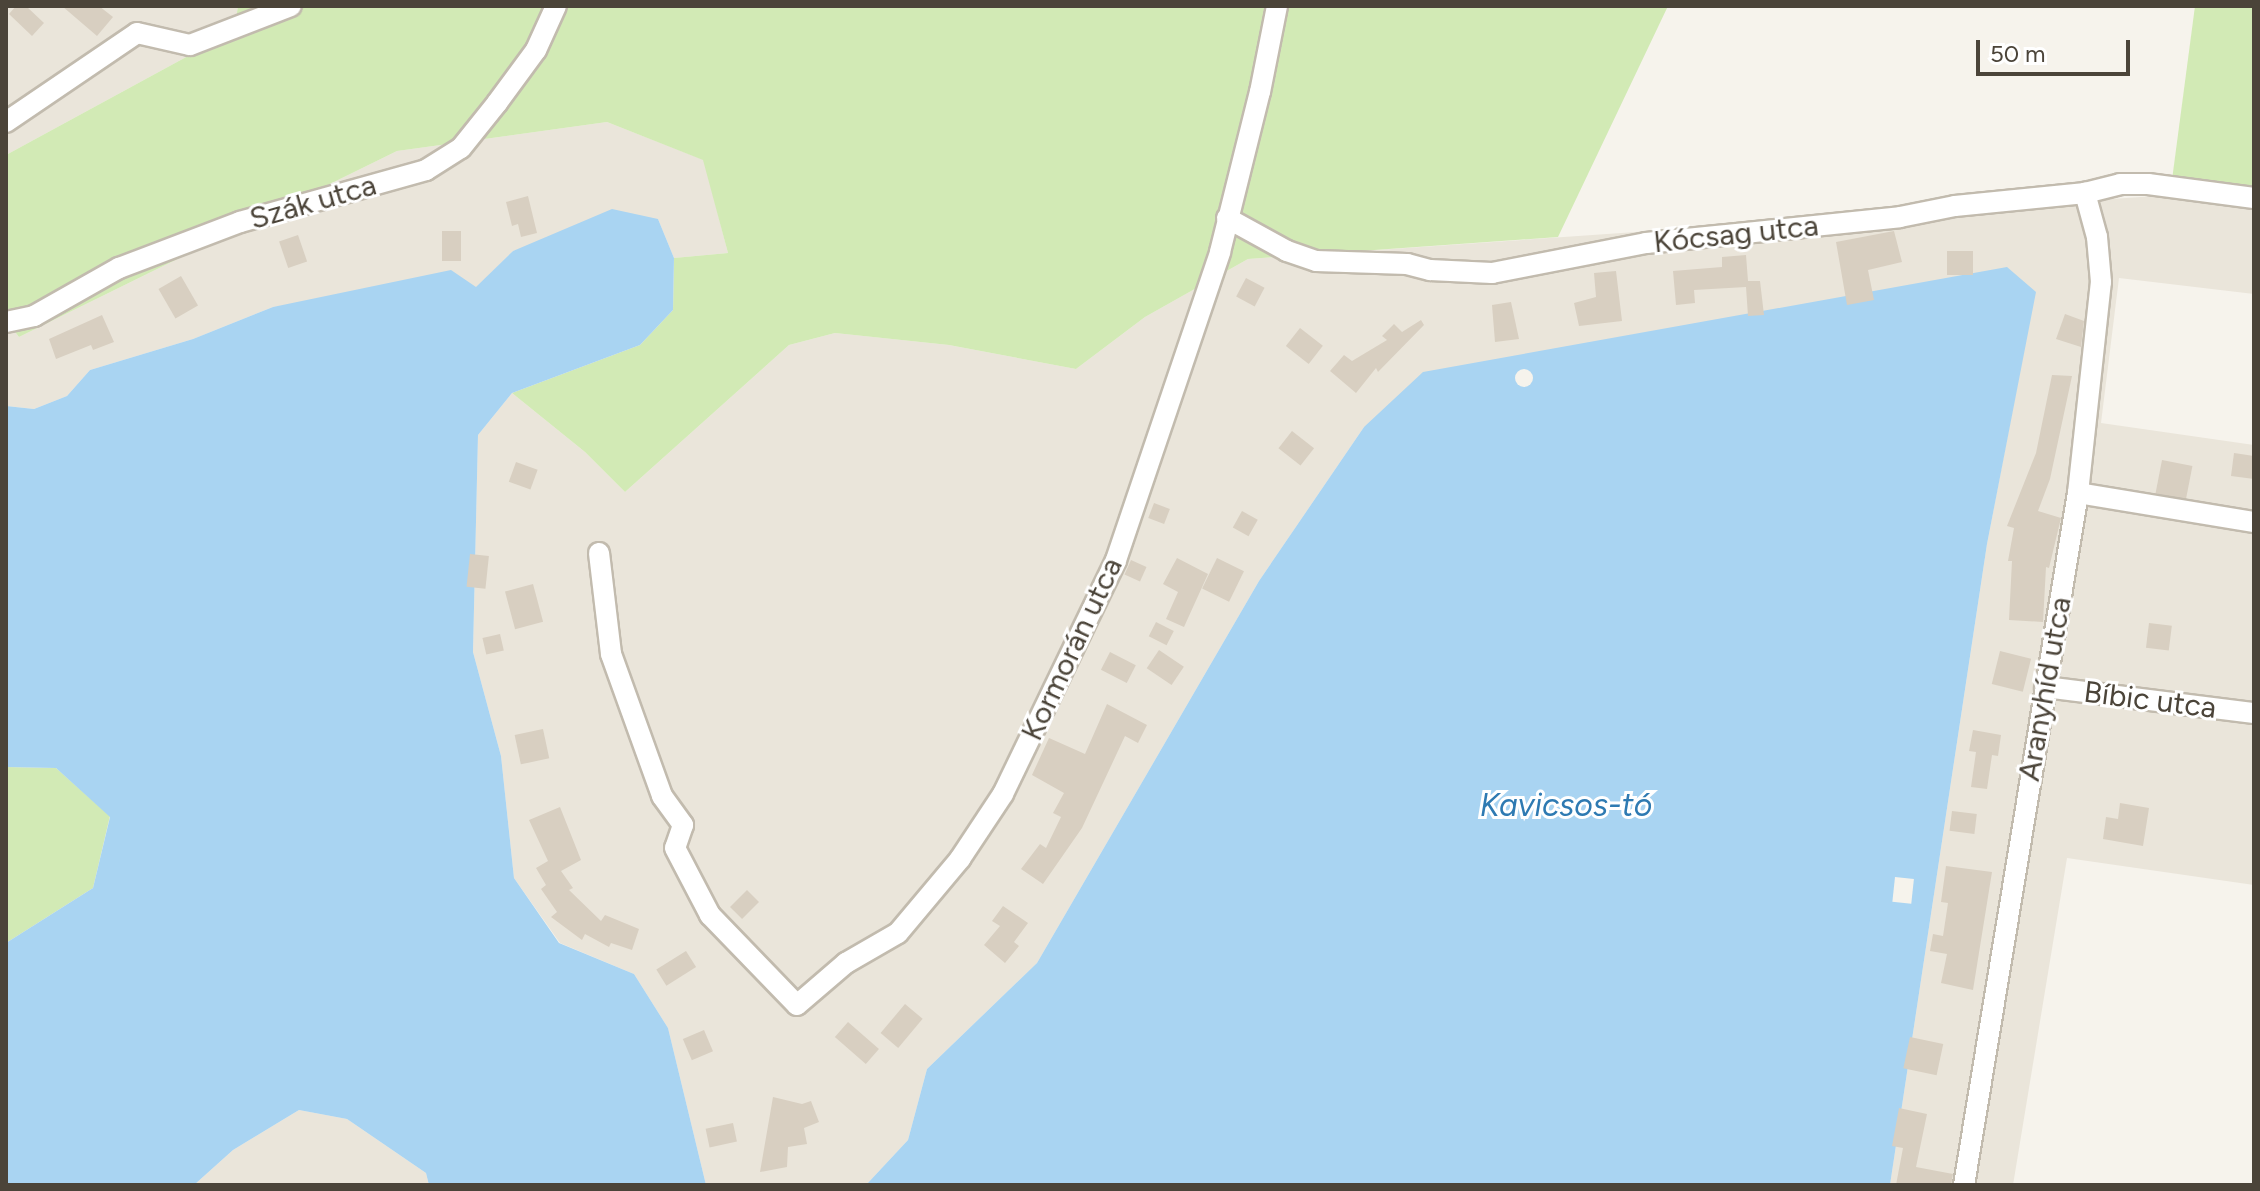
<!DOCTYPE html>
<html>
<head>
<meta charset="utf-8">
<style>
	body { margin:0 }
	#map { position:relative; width:2260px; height:1191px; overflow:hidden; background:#f6f3ec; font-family:Figtree,sans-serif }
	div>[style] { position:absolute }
	.residential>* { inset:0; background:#eae5da }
	.green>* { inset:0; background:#d2eab5 }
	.water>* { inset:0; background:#a9d4f2 }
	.pier>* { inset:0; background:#f6f3ec; transform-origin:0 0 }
	.round { border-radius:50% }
	.building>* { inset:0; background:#d8cfc1; transform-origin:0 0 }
	.roads { filter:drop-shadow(2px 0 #c2bbae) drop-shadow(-2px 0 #c2bbae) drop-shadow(0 2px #c2bbae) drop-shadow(0 -2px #c2bbae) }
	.minor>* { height:20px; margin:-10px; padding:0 10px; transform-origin:10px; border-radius:10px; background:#fff }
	span { translate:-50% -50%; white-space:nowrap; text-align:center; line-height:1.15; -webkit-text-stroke:6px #fff; paint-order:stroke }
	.street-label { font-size:30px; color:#4b4439 }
	.water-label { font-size:32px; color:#2e7ab2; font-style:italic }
	.frame { position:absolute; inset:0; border:8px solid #4b4439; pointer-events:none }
	.scale { position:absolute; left:1976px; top:40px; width:154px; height:36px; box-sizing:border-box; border:4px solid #4b4439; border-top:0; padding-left:10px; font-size:24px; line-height:28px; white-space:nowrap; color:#4b4439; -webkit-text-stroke:6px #fff; paint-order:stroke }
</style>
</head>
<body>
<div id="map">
	<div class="residential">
		<div style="clip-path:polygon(6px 6px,238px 6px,234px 31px,6px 155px)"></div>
		<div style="clip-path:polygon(607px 122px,704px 160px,728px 253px,674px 258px,658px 219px,513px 251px,476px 288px,273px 307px,193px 339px,90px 370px,67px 396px,34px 409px,6px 406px,6px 320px,19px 337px,397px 151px)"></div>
		<div style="clip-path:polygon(2170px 195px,2254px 204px,2254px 294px,2119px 278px,2101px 423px,2254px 445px,2254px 885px,2067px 858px,2013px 1185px,1890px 1185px,1987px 544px,2035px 292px,1364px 427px,1259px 581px,1037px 963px,927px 1069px,908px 1140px,866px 1185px,706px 1185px,668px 1028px,634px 974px,560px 943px,514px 878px,501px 756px,473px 652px,478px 435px,512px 393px,585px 452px,625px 492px,789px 345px,835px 333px,949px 345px,1076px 369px,1145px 317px,1248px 259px)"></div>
		<div style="clip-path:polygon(299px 1110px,347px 1119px,426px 1173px,429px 1185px,194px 1185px,233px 1150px)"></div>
	</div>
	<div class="green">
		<div style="clip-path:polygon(238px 6px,1668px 6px,1558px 237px,1248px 259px,1145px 317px,1076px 369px,949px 345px,835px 333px,789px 345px,625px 492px,585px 452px,512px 393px,640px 345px,673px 310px,674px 258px,728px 253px,703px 160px,607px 122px,397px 151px,19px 337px,6px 320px,6px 155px,234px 31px)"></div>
		<div style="clip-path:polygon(2195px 6px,2254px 6px,2254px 204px,2170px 195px)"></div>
		<div style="clip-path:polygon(6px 767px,56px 768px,110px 816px,93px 888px,6px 943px)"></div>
	</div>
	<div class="water">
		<div style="clip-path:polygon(612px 209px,658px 219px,674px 258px,673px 310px,640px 345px,512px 393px,478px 435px,473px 652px,501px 756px,514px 878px,559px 943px,634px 974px,668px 1028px,706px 1185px,429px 1185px,426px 1173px,347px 1119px,299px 1110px,233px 1150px,194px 1185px,6px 1185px,6px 943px,93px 888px,110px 817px,56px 768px,6px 767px,6px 406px,34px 409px,67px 396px,90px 370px,193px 339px,273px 307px,451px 270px,476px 287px,513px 251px)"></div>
		<div style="clip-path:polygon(2007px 267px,2036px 292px,1987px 544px,1890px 1185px,866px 1185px,908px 1140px,927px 1069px,1037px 963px,1259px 581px,1364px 427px,1423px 372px)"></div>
	</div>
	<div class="pier">
		<div class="round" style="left:1515px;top:369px;width:18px;height:18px"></div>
		<div style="left:1895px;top:877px;width:19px;height:25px;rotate:6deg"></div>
	</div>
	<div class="building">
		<div style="clip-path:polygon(16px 6px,26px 6px,44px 23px,32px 36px,9px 14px)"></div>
		<div style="clip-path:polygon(62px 6px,99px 6px,113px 17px,97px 36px)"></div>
		<div style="clip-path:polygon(528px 196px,537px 233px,521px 237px,518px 224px,512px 226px,506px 202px)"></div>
		<div style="left:442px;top:231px;width:19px;height:30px"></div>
		<div style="clip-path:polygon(1894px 231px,1902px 262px,1868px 270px,1874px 300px,1847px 305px,1836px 242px)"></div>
		<div style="left:298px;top:235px;width:28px;height:20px;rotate:71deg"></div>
		<div style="left:1947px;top:251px;width:26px;height:24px"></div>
		<div style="clip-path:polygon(1746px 255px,1748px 281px,1760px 281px,1764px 315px,1748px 316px,1746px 287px,1694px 290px,1695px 303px,1676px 305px,1673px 271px,1722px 267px,1722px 257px)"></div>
		<div style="clip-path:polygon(1616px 271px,1622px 321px,1579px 326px,1574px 303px,1596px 297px,1594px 273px)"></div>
		<div style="left:181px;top:276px;width:34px;height:26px;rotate:60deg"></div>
		<div style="left:1246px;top:278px;width:21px;height:21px;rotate:28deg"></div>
		<div style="clip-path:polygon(1511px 302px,1519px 339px,1495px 342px,1492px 305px)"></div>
		<div style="clip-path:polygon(2065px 314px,2084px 321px,2081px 347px,2056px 339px)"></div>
		<div style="clip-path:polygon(102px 315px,114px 342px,93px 350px,91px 345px,56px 359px,49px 339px)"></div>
		<div style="clip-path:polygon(1421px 320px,1424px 325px,1378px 372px,1376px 368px,1356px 393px,1330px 371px,1344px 355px,1352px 361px,1387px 340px,1382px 336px,1394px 324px,1402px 332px)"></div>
		<div style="left:1300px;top:328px;width:29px;height:23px;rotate:38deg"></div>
		<div style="clip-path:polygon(2052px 375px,2072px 376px,2050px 479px,2038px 511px,2061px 518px,2049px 568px,2046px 567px,2043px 622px,2009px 620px,2012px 561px,2008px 561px,2014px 528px,2007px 526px,2036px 453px)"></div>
		<div style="left:1292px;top:431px;width:28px;height:22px;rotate:38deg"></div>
		<div style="clip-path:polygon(2234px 453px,2254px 456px,2254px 479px,2231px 476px)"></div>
		<div style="left:2162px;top:460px;width:31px;height:34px;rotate:11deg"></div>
		<div style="left:516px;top:462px;width:23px;height:21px;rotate:20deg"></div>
		<div style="left:1154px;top:503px;width:17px;height:16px;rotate:21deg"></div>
		<div style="left:1242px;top:511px;width:18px;height:19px;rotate:29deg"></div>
		<div style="left:470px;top:554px;width:19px;height:33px;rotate:6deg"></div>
		<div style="clip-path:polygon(1177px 558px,1208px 574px,1184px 627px,1166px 619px,1178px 592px,1163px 584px)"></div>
		<div style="left:1217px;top:558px;width:30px;height:34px;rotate:26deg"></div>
		<div style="left:1131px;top:560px;width:17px;height:16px;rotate:24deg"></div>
		<div style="left:533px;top:584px;width:39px;height:29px;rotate:75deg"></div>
		<div style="left:1156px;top:622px;width:20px;height:16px;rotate:27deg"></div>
		<div style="left:2149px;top:623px;width:23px;height:25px;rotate:7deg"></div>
		<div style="left:500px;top:634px;width:17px;height:18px;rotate:77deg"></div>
		<div style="left:1159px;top:650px;width:30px;height:22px;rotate:34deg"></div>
		<div style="left:2000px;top:651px;width:32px;height:34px;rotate:14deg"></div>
		<div style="left:1110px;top:652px;width:29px;height:20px;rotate:27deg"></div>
		<div style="clip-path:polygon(1107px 704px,1147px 725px,1138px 743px,1125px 736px,1082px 828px,1043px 884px,1021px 869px,1040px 844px,1046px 848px,1061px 817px,1053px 813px,1064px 793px,1032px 775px,1049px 738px,1085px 754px)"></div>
		<div style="left:543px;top:729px;width:30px;height:29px;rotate:78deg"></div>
		<div style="clip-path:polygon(1973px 730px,2001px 735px,1998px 756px,1992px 755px,1987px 789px,1971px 787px,1976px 752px,1969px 751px)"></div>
		<div style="clip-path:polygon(2120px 803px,2149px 808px,2143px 846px,2103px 839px,2106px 817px,2118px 819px)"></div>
		<div style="clip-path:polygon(560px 807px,581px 860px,561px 871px,573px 888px,569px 890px,601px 921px,605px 915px,639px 929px,632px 950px,611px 943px,609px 947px,585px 934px,582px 940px,551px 917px,557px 912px,541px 889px,546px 885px,536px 868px,548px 861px,529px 820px)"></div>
		<div style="left:1952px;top:811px;width:25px;height:20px;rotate:7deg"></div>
		<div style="clip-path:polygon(1946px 866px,1992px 872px,1973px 990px,1941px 983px,1947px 954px,1930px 951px,1933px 934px,1943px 936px,1948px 903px,1941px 902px)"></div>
		<div style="left:747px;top:890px;width:17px;height:24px;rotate:45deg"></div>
		<div style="clip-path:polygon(1003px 906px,1028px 923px,1014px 942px,1019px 946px,1005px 963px,984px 945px,1000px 926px,992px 921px)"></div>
		<div style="left:686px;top:951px;width:19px;height:35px;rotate:58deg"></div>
		<div style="left:905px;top:1004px;width:23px;height:38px;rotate:40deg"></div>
		<div style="left:848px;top:1022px;width:41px;height:20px;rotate:41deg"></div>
		<div style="left:704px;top:1030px;width:23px;height:23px;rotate:67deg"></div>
		<div style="left:1910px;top:1037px;width:34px;height:32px;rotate:12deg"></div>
		<div style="clip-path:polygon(773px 1097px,802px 1104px,811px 1101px,819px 1122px,804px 1128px,807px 1144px,788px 1147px,787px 1167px,760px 1172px)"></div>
		<div style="clip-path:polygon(1899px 1108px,1927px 1114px,1916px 1167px,1953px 1174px,1951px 1185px,1896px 1185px,1903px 1148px,1892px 1146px)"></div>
		<div style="left:733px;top:1123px;width:19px;height:28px;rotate:78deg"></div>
	</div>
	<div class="roads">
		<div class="minor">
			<div style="left:6px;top:122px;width:158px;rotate:-34.2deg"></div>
			<div style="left:137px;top:33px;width:54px;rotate:12.8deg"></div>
			<div style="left:190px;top:45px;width:108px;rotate:-21.1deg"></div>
			<div style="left:1227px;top:218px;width:68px;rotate:28.8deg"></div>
			<div style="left:1287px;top:251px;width:31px;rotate:19deg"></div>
			<div style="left:1316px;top:261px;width:91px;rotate:1.9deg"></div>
			<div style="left:1407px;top:264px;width:24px;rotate:15deg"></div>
			<div style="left:1430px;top:270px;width:62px;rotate:2.8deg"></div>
			<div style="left:1492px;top:273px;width:157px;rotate:-11deg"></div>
			<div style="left:1646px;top:243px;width:255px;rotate:-5.8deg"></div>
			<div style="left:1900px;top:217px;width:56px;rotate:-11.3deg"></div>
			<div style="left:1955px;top:206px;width:131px;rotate:-5.7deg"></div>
			<div style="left:2085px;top:193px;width:36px;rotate:-14deg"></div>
			<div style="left:2120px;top:184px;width:28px"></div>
			<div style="left:2148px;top:184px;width:107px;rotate:7.5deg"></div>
			<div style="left:6px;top:322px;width:29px;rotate:-12deg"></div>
			<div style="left:34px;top:316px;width:98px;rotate:-29.5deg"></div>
			<div style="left:119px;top:268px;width:129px;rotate:-20.8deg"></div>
			<div style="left:240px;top:222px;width:193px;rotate:-15.6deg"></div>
			<div style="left:426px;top:170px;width:41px;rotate:-32.2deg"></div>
			<div style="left:461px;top:148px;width:58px;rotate:-51.3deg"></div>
			<div style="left:497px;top:103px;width:66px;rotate:-53.7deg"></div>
			<div style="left:536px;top:50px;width:48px;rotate:-65.6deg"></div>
			<div style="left:2078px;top:493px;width:178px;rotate:9.4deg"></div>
			<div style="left:599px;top:553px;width:102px;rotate:83.2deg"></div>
			<div style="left:611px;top:654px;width:151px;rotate:70.2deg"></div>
			<div style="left:662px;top:796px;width:36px;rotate:54deg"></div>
			<div style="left:683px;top:825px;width:24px;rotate:109deg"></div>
			<div style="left:675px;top:848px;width:76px;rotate:62.4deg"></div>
			<div style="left:710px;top:915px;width:125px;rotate:46deg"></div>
			<div style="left:797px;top:1005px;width:65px;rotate:-40.6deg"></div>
			<div style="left:846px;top:963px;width:60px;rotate:-30deg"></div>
			<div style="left:898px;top:933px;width:97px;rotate:-50deg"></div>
			<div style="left:960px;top:859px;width:78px;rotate:-56.5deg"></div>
			<div style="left:1003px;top:794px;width:260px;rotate:-64.2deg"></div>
			<div style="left:1116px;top:560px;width:325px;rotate:-71.3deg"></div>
			<div style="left:1220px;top:252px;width:165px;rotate:-76deg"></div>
			<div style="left:1260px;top:92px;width:88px;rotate:-78.8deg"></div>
			<div style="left:2045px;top:687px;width:211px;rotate:7.1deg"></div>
			<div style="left:1964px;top:1185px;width:701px;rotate:-80.65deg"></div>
			<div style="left:2078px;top:493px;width:212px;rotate:-83.8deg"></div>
			<div style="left:2101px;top:282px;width:45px;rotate:-95.1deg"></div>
			<div style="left:2097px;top:237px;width:46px;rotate:-105.3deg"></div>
		</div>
	</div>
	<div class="street-label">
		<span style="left:313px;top:202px;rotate:-16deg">Szák utca</span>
		<span style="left:1736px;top:234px;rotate:-6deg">Kócsag utca</span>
		<span style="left:1072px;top:649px;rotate:-65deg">Kormorán utca</span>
		<span style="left:2045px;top:689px;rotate:-80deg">Aranyhíd utca</span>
		<span style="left:2150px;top:700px;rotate:7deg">Bíbic utca</span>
	</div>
	<div class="water-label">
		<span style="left:1566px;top:805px">Kavicsos-tó</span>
	</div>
	<div class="frame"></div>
	<div class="scale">50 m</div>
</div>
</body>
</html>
